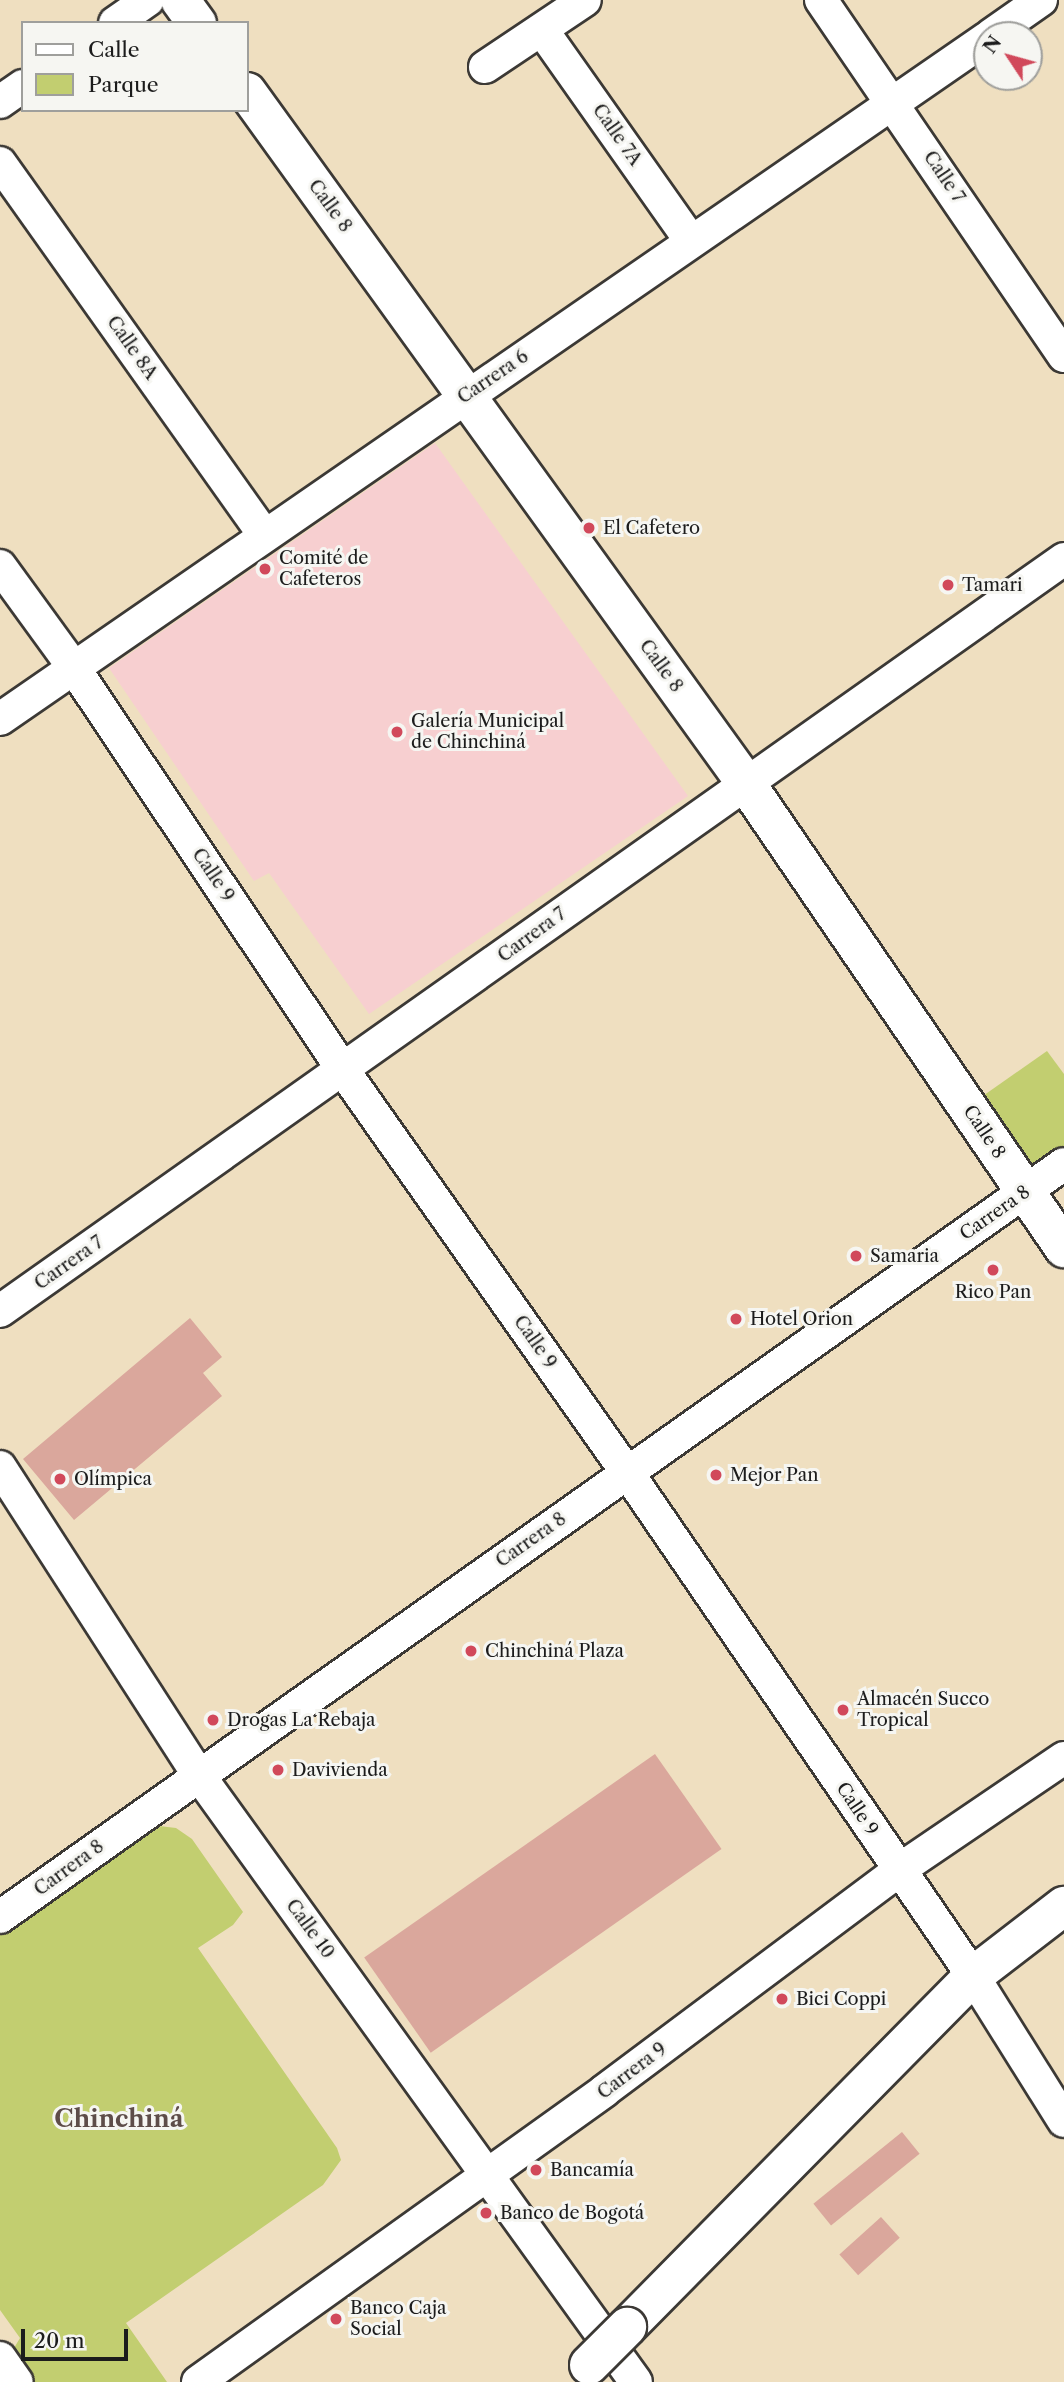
<!DOCTYPE html>
<html>
<head>
<meta charset="utf-8">
<style>
	body { margin:0 }
	#map { position:relative; width:1064px; height:2382px; overflow:hidden; background:#efdfc0; font-family:"Libre Caslon Text",serif }
	div>[style] { position:absolute }
	.built>* { inset:0; background:#f7cfd0 }
	.green>* { inset:0; background:#c2ce70 }
	.building>* { inset:0; background:#daa79c; transform-origin:0 0 }
	.roads { filter:drop-shadow(2px 0 #3c3935) drop-shadow(-2px 0 #3c3935) drop-shadow(0 2px #3c3935) drop-shadow(0 -2px #3c3935) }
	.street>* { height:32px; margin:-16px; padding:0 16px; transform-origin:16px; border-radius:16px; background:#fff }
	.primary>* { height:38px; margin:-19px; padding:0 19px; transform-origin:19px; border-radius:19px; background:#fff }
	.bridges { filter:drop-shadow(2px 0 #3c3935) drop-shadow(-2px 0 #3c3935) drop-shadow(0 2px #3c3935) drop-shadow(0 -2px #3c3935) }
	.primary-bridge>* { height:38px; margin:-19px; padding:0 19px; transform-origin:19px; border-radius:19px; background:#fff }
	.dots>* { width:19px; height:19px; translate:-50% -50%; box-sizing:border-box; border:4px solid #f6f6f2; border-radius:50% }
	span { translate:-50% -50%; white-space:nowrap; text-align:center; line-height:1.15; -webkit-text-stroke:6px #f6f6f2; paint-order:stroke }
	.street-label { font-size:18px; color:#1c1c1c }
	.poi-label { font-size:18px; color:#1c1c1c }
	.left { translate:0 -50%; text-align:left }
	.district-label { font-size:24px; color:#5e4d49; font-weight:700 }
	.legend { position:absolute; left:21px; top:21px; width:228px; height:91px; box-sizing:border-box; background:#f6f6f2; border:2px solid #9f9f9c; margin:0; padding:9px 12px; list-style:none; font-size:21px; color:#1c1c1c }
	.legend li { display:flex; align-items:center; gap:14px; height:35px }
	.legend b { width:35px; border:2px solid #9f9f9c }
	.north { position:absolute; left:973px; top:21px; width:70px; height:70px; box-sizing:border-box; background:#f6f6f2; border:2px solid #9f9f9c; border-radius:50%; rotate:306deg; font-size:19px; font-weight:700; line-height:28px; text-align:center; color:#1c1c1c }
	.north::after { content:''; display:block; margin:auto; width:24px; height:32px; background:#d1495b; clip-path:polygon(50% 0,100% 100%,50% 72%,0 100%) }
	.scale { position:absolute; left:21px; top:2329px; width:107px; height:32px; box-sizing:border-box; border:4px solid #1c1c1c; border-top:0; padding-left:9px; font-size:21px; line-height:24px; white-space:nowrap; color:#1c1c1c; -webkit-text-stroke:5px #f6f6f2; paint-order:stroke }
</style>
</head>
<body>
<div id="map">
	<div class="built">
		<div style="clip-path:polygon(435px 443px,688px 796px,369px 1014px,269px 873px,254px 881px,109px 668px)"></div>
	</div>
	<div class="green">
		<div style="clip-path:polygon(1047px 1051px,1064px 1074px,1064px 1147px,1022px 1179px,970px 1105px)"></div>
		<div style="clip-path:polygon(159px 1826px,176px 1828px,192px 1839px,243px 1912px,233px 1925px,198px 1948px,337px 2148px,341px 2160px,323px 2185px,126px 2323px,167px 2382px,25px 2382px,8px 2358px,20px 2338px,0 2310px,0 1932px)"></div>
	</div>
	<div class="building">
		<div style="clip-path:polygon(190px 1318px,222px 1357px,203px 1373px,222px 1396px,74px 1520px,23px 1459px)"></div>
		<div style="left:655px;top:1754px;width:116px;height:355px;rotate:55deg"></div>
		<div style="left:902px;top:2132px;width:28px;height:114px;rotate:51deg"></div>
		<div style="left:881px;top:2217px;width:28px;height:56px;rotate:48deg"></div>
	</div>
	<div class="roads">
		<div class="street">
			<div style="left:821px;top:0;width:431px;rotate:55.7deg"></div>
			<div style="left:115px;top:23px;width:40px;rotate:-34.9deg"></div>
			<div style="left:542px;top:30px;width:258px;rotate:54.8deg"></div>
			<div style="left:991px;top:35px;width:61px;rotate:-35deg"></div>
			<div style="left:485px;top:67px;width:120px;rotate:-33.8deg"></div>
			<div style="left:0;top:102px;width:28px;rotate:-35deg"></div>
			<div style="left:0;top:163px;width:455px;rotate:54.6deg"></div>
			<div style="left:0;top:566px;width:126px;rotate:54deg"></div>
			<div style="left:74px;top:668px;width:484px;rotate:56.2deg"></div>
			<div style="left:343px;top:1070px;width:492px;rotate:54.8deg"></div>
			<div style="left:627px;top:1472px;width:611px;rotate:55.53deg"></div>
			<div style="left:973px;top:1976px;width:171px;rotate:57.9deg"></div>
			<div style="left:0;top:719px;width:1199px;rotate:-34.6deg"></div>
			<div style="left:0;top:1311px;width:1303px;rotate:-35.25deg"></div>
			<div style="left:0;top:1467px;width:365px;rotate:57.2deg"></div>
			<div style="left:198px;top:1774px;width:749px;rotate:54.23deg"></div>
			<div style="left:0;top:1917px;width:1303px;rotate:-35.29deg"></div>
			<div style="left:0;top:2358px;width:29px;rotate:55deg"></div>
			<div style="left:198px;top:2382px;width:500px;rotate:-35.6deg"></div>
			<div style="left:604px;top:2091px;width:369px;rotate:-36.8deg"></div>
			<div style="left:899px;top:1870px;width:199px;rotate:-34.2deg"></div>
		</div>
		<div class="primary">
			<div style="left:180px;top:0;width:29px;rotate:54deg"></div>
			<div style="left:247px;top:92px;width:851px;rotate:54.18deg"></div>
			<div style="left:745px;top:782px;width:565px;rotate:55.61deg"></div>
			<div style="left:627px;top:2327px;width:493px;rotate:-45.4deg"></div>
			<div style="left:973px;top:1976px;width:115px;rotate:-37.6deg"></div>
		</div>
	</div>
	<div class="bridges">
		<div class="primary-bridge">
			<div style="left:589px;top:2365px;width:54px;rotate:-45deg"></div>
		</div>
	</div>
	<div class="dots">
		<div style="left:589px;top:528px;background:#d1495b"></div>
		<div style="left:265px;top:569px;background:#d1495b"></div>
		<div style="left:948px;top:585px;background:#d1495b"></div>
		<div style="left:397px;top:732px;background:#d1495b"></div>
		<div style="left:856px;top:1256px;background:#d1495b"></div>
		<div style="left:993px;top:1270px;background:#d1495b"></div>
		<div style="left:736px;top:1319px;background:#d1495b"></div>
		<div style="left:716px;top:1475px;background:#d1495b"></div>
		<div style="left:60px;top:1479px;background:#d1495b"></div>
		<div style="left:471px;top:1651px;background:#d1495b"></div>
		<div style="left:843px;top:1710px;background:#d1495b"></div>
		<div style="left:213px;top:1720px;background:#d1495b"></div>
		<div style="left:278px;top:1770px;background:#d1495b"></div>
		<div style="left:782px;top:1999px;background:#d1495b"></div>
		<div style="left:536px;top:2170px;background:#d1495b"></div>
		<div style="left:486px;top:2213px;background:#d1495b"></div>
		<div style="left:336px;top:2319px;background:#d1495b"></div>
	</div>
	<div class="street-label">
		<span style="left:617px;top:135px;rotate:55deg">Calle 7A</span>
		<span style="left:944px;top:177px;rotate:56deg">Calle 7</span>
		<span style="left:330px;top:206px;rotate:54deg">Calle 8</span>
		<span style="left:132px;top:348px;rotate:55deg">Calle 8A</span>
		<span style="left:493px;top:377px;rotate:-34deg">Carrera 6</span>
		<span style="left:661px;top:666px;rotate:54deg">Calle 8</span>
		<span style="left:213px;top:875px;rotate:56deg">Calle 9</span>
		<span style="left:532px;top:935px;rotate:-36deg">Carrera 7</span>
		<span style="left:984px;top:1132px;rotate:56deg">Calle 8</span>
		<span style="left:995px;top:1213px;rotate:-35deg">Carrera 8</span>
		<span style="left:69px;top:1263px;rotate:-35deg">Carrera 7</span>
		<span style="left:535px;top:1342px;rotate:55deg">Calle 9</span>
		<span style="left:531px;top:1540px;rotate:-35deg">Carrera 8</span>
		<span style="left:857px;top:1809px;rotate:56deg">Calle 9</span>
		<span style="left:69px;top:1868px;rotate:-36deg">Carrera 8</span>
		<span style="left:310px;top:1929px;rotate:54deg">Calle 10</span>
		<span style="left:632px;top:2071px;rotate:-37deg">Carrera 9</span>
	</div>
	<div class="poi-label">
		<span class="left" style="left:603px;top:528px">El Cafetero</span>
		<span class="left" style="left:279px;top:569px">Comité de<br>Cafeteros</span>
		<span class="left" style="left:962px;top:585px">Tamari</span>
		<span class="left" style="left:411px;top:732px">Galería Municipal<br>de Chinchiná</span>
		<span class="left" style="left:870px;top:1256px">Samaria</span>
		<span style="left:993px;top:1292px">Rico Pan</span>
		<span class="left" style="left:750px;top:1319px">Hotel Orion</span>
		<span class="left" style="left:730px;top:1475px">Mejor Pan</span>
		<span class="left" style="left:74px;top:1479px">Olímpica</span>
		<span class="left" style="left:485px;top:1651px">Chinchiná Plaza</span>
		<span class="left" style="left:857px;top:1710px">Almacén Succo<br>Tropical</span>
		<span class="left" style="left:227px;top:1720px">Drogas La Rebaja</span>
		<span class="left" style="left:292px;top:1770px">Davivienda</span>
		<span class="left" style="left:796px;top:1999px">Bici Coppi</span>
		<span class="left" style="left:550px;top:2170px">Bancamía</span>
		<span class="left" style="left:500px;top:2213px">Banco de Bogotá</span>
		<span class="left" style="left:350px;top:2319px">Banco Caja<br>Social</span>
	</div>
	<div class="district-label">
		<span style="left:119px;top:2119px">Chinchiná</span>
	</div>
	<ul class="legend">
	<li><b style="height:9px;background:#fff"></b>Calle</li>
	<li><b style="height:19px;background:#c2ce70"></b>Parque</li>
	</ul>
	<div class="north">N</div>
	<div class="scale">20 m</div>
</div>
</body>
</html>
